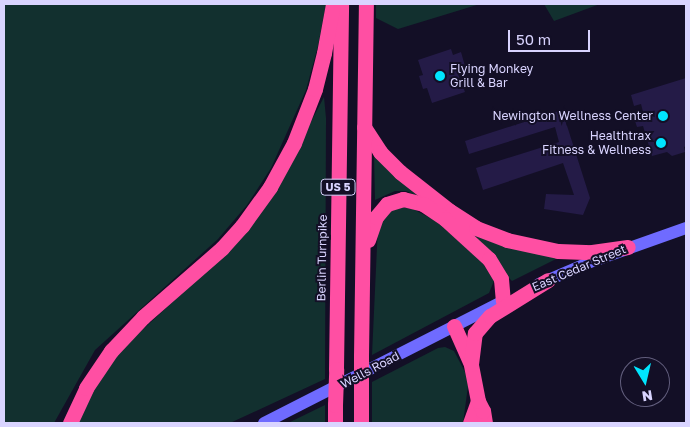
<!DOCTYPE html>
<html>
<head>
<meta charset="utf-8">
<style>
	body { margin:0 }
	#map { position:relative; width:690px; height:427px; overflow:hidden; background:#130f26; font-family:"Golos Text",sans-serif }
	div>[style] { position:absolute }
	.green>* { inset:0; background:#12302f }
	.building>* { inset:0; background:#241b47 }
	.secondary>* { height:12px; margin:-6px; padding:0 6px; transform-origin:6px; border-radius:6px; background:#6f6bff }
	.highway>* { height:15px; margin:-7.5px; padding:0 7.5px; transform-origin:7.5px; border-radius:7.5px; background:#ff4fa3 }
	.highway-bridge>* { height:15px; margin:-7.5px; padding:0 7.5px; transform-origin:7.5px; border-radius:7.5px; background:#ff4fa3 }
	.dots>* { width:14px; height:14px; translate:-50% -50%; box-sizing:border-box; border:2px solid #130f26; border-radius:50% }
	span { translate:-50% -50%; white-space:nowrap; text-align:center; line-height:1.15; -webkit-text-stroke:4px #130f26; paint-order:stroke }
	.shield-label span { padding:1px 4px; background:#130f26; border:1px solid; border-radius:4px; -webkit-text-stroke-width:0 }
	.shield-label { font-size:11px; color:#d9d4ff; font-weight:700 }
	.poi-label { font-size:12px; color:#d9d4ff }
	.left { translate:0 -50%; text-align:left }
	.right { translate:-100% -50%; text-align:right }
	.street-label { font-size:12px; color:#d9d4ff }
	.frame { position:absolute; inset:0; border:5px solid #d9d4ff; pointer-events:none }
	.north { position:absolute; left:620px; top:357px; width:50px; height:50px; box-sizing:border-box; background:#130f26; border:1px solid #625e7d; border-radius:50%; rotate:171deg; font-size:14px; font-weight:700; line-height:20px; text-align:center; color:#d9d4ff }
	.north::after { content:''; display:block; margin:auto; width:18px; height:22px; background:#00e5ff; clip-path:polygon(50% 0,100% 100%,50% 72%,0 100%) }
	.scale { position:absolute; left:508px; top:30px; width:82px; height:22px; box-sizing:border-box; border:2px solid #d9d4ff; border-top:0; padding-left:6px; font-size:15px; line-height:18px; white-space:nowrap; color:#d9d4ff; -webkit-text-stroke:4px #130f26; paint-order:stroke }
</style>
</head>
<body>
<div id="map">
	<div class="green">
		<div style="clip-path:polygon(4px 4px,326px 4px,318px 46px,306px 90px,271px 168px,247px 205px,218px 239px,95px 350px,54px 423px,4px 423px)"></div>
		<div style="clip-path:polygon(376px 4px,480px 4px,398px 29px,376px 18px)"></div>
		<div style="clip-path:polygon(544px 4px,600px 4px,554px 21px)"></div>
		<div style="clip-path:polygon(324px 97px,326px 118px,325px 379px,230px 423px,78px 423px,87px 396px,108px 366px,127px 344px,225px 254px,277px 186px)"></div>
		<div style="clip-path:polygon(374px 156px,408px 186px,418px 196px,406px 191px,395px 191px,375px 200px)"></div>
		<div style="clip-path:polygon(401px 207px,413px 209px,436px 221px,482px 262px,494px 281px,489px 293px,372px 355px,378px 225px,392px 210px)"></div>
		<div style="clip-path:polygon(458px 226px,556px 257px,556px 259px,512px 281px)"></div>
		<div style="clip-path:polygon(445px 347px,454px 351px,465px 372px,468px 386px,463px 423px,372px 423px,372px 382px,438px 348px)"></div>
		<div style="clip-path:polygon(325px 405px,325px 423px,288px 423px)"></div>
	</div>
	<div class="building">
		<div style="clip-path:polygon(451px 49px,453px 55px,461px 52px,465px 66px,456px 69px,465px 92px,432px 103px,427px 88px,423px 89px,419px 76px,423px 75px,418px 60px)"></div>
		<div style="clip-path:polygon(686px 78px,686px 146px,684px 147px,685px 152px,672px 156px,667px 152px,652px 156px,643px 126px,637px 127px,635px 121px,641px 119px,639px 113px,643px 112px,641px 104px,634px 106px,631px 95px)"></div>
		<div style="clip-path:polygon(562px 110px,590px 198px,583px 215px,544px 209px,546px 194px,574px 195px,563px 163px,483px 190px,476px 168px,559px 142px,555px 127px,469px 154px,465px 141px)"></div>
	</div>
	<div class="secondary">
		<div style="left:539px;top:284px;width:59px;rotate:-23.1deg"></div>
		<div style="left:593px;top:261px;width:99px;rotate:-19.5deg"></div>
		<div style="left:264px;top:423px;width:266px;rotate:-27deg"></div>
	</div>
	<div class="highway">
		<div style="left:364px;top:127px;width:30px;rotate:57deg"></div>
		<div style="left:380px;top:152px;width:28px;rotate:45deg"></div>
		<div style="left:400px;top:172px;width:63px;rotate:38deg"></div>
		<div style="left:450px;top:211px;width:31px;rotate:33deg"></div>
		<div style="left:476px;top:228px;width:33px;rotate:21deg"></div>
		<div style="left:507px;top:240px;width:52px;rotate:12.2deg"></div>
		<div style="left:558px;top:251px;width:34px;rotate:2deg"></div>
		<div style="left:592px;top:252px;width:36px;rotate:-8deg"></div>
		<div style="left:368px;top:240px;width:24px;rotate:-71deg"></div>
		<div style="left:376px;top:217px;width:17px;rotate:-50deg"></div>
		<div style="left:387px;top:204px;width:17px;rotate:-17deg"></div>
		<div style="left:403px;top:199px;width:21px;rotate:14deg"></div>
		<div style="left:423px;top:204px;width:27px;rotate:34deg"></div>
		<div style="left:445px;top:219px;width:59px;rotate:42.3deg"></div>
		<div style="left:489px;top:259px;width:23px;rotate:59deg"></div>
		<div style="left:501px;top:279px;width:22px;rotate:85deg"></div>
		<div style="left:454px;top:326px;width:39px;rotate:66deg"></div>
		<div style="left:361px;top:356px;width:352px;rotate:-89.2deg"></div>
		<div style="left:336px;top:369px;width:365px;rotate:-89.2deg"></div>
		<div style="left:70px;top:423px;width:38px;rotate:-65deg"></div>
		<div style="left:86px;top:388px;width:45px;rotate:-56deg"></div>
		<div style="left:111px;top:351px;width:47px;rotate:-46.7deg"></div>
		<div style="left:143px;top:317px;width:105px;rotate:-41.1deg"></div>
		<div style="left:222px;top:248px;width:30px;rotate:-48deg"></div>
		<div style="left:242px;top:226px;width:48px;rotate:-54.3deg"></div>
		<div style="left:270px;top:187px;width:50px;rotate:-61.4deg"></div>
		<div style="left:294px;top:143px;width:58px;rotate:-68.7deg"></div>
		<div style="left:315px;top:89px;width:37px;rotate:-76deg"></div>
		<div style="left:324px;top:53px;width:50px;rotate:-79.6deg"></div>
		<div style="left:335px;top:423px;width:18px;rotate:-90deg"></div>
		<div style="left:361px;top:423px;width:32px;rotate:-90deg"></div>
		<div style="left:470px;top:423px;width:23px;rotate:-70deg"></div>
		<div style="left:485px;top:423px;width:12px;rotate:-99deg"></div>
		<div style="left:483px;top:411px;width:11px;rotate:-117deg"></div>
		<div style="left:478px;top:401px;width:38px;rotate:-101deg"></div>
		<div style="left:471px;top:364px;width:31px;rotate:-83deg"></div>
		<div style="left:475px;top:333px;width:23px;rotate:-49deg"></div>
		<div style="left:490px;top:316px;width:68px;rotate:-31.8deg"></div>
	</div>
	<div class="highway-bridge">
		<div style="left:361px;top:391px;width:35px;rotate:-90deg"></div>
		<div style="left:335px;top:405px;width:36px;rotate:-88deg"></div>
	</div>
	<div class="dots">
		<div style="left:440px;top:76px;background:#00e5ff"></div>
		<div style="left:663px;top:116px;background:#00e5ff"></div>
		<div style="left:661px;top:143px;background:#00e5ff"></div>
	</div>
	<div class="shield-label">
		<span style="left:338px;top:187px">US 5</span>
	</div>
	<div class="poi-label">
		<span class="left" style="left:450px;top:76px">Flying Monkey<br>Grill &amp; Bar</span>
		<span class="right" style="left:653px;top:116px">Newington Wellness Center</span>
		<span class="right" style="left:651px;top:143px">Healthtrax<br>Fitness &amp; Wellness</span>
	</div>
	<div class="street-label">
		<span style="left:322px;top:258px;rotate:-89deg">Berlin Turnpike</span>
		<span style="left:579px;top:268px;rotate:-23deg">East Cedar Street</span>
		<span style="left:370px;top:370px;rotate:-28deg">Wells Road</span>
	</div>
	<div class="frame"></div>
	<div class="north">N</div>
	<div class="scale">50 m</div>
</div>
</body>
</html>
